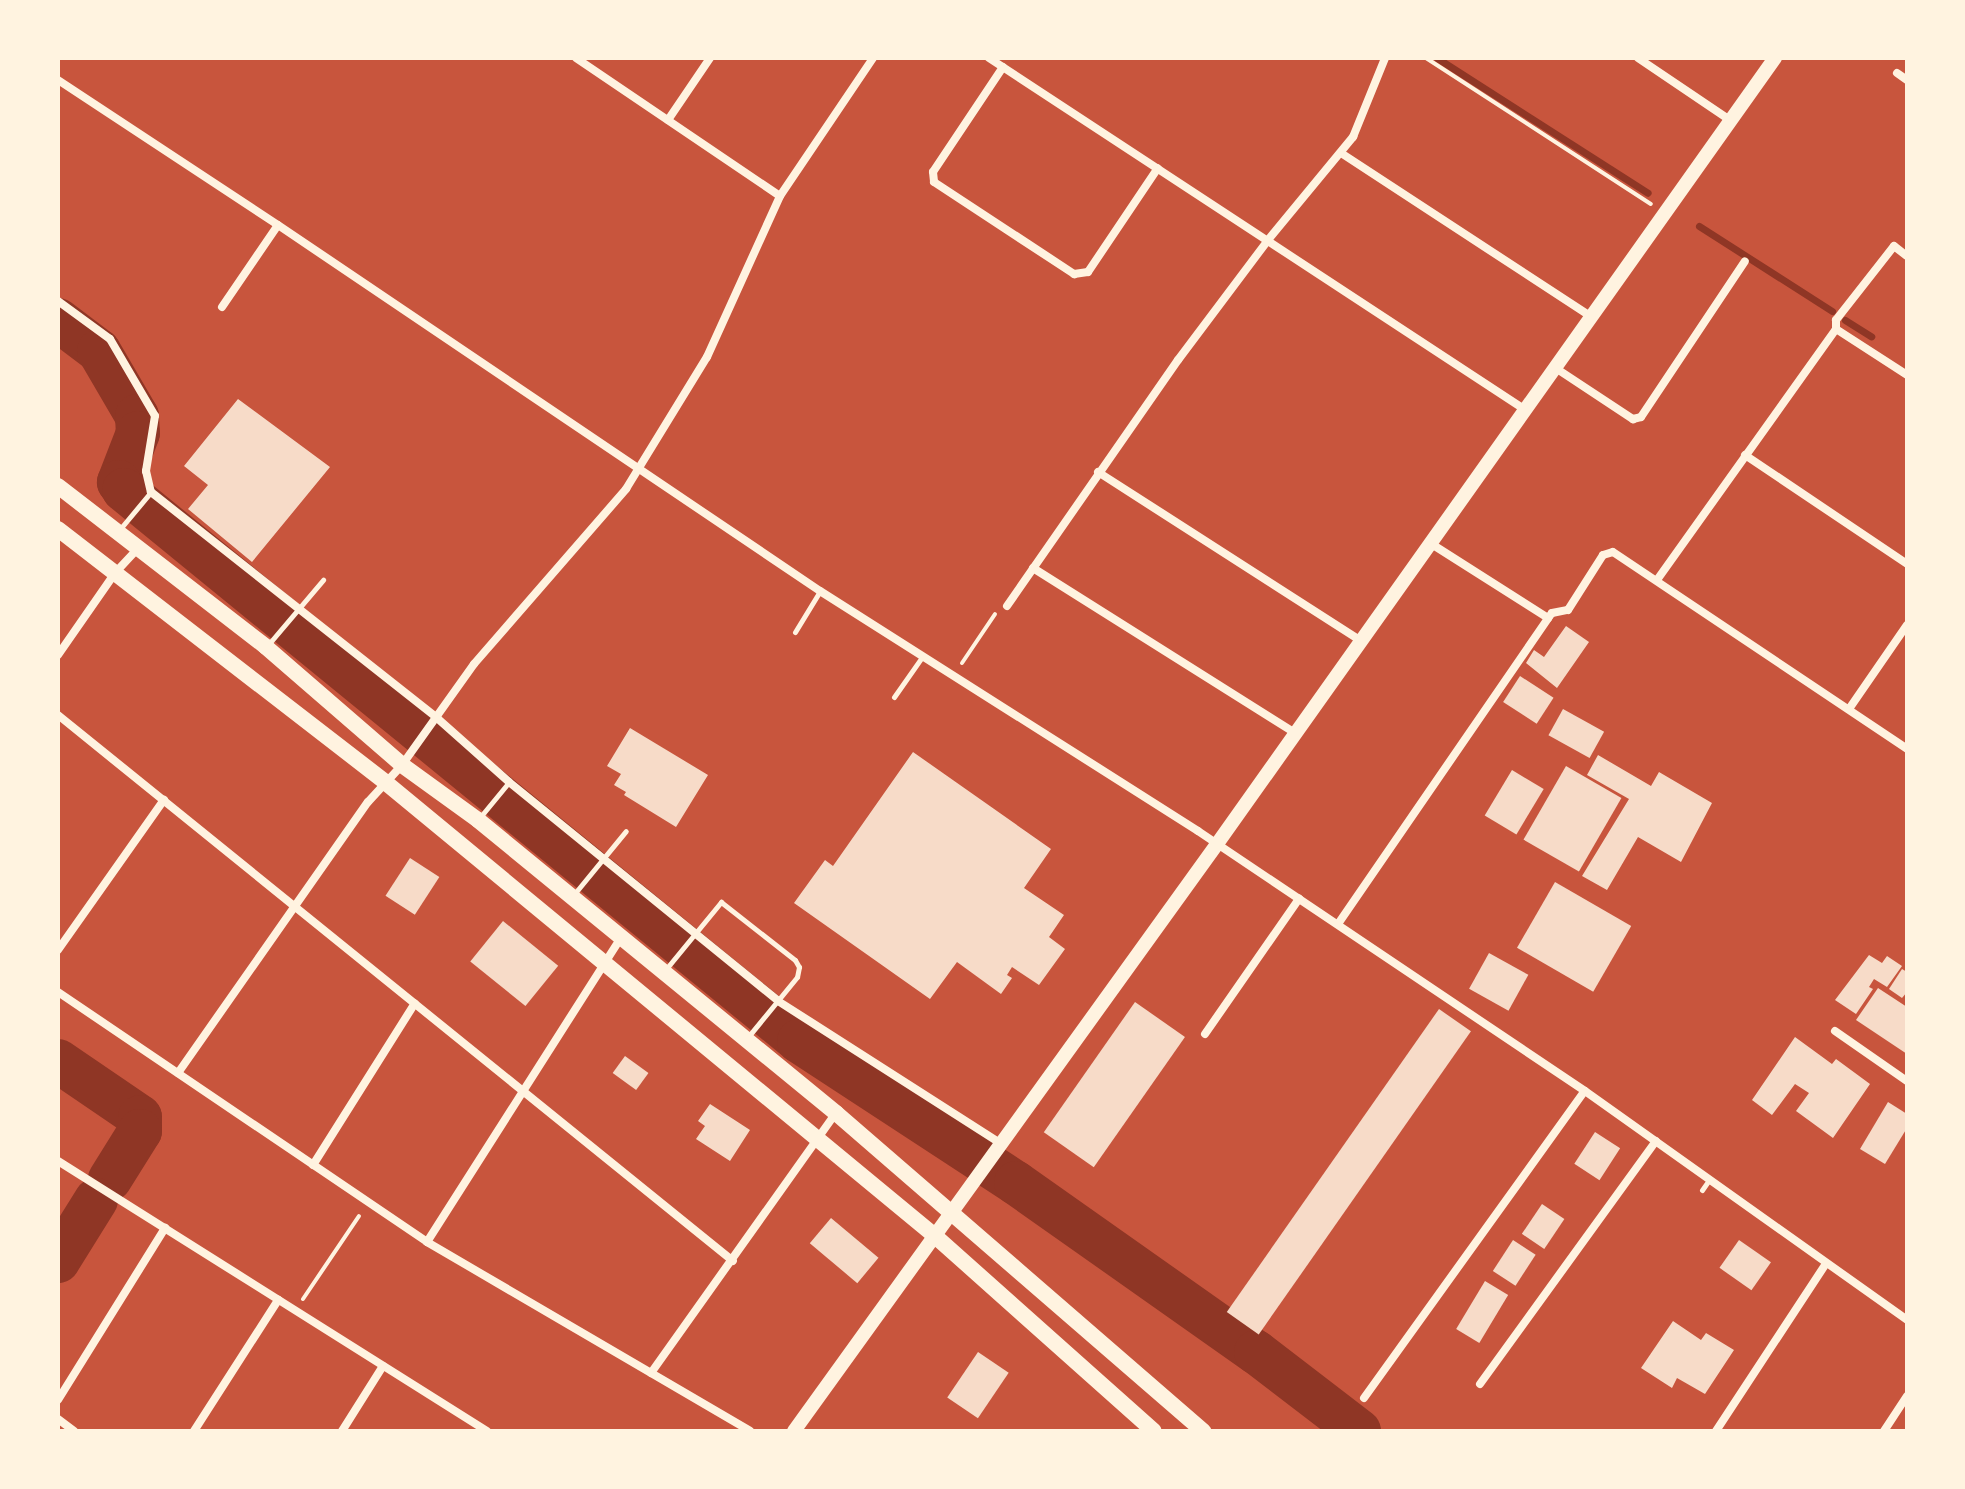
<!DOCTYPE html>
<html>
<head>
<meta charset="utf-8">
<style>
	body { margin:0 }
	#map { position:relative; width:1965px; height:1489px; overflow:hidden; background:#c8553d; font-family:"Playfair Display",serif }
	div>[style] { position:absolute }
	.stream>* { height:7px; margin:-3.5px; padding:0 3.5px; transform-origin:3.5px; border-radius:3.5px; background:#8f3625 }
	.river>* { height:44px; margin:-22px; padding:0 22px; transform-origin:22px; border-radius:22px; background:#8f3625 }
	.building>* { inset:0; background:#f7dbc8; transform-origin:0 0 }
	.path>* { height:4px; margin:-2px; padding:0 2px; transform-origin:2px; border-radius:2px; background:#fff3e0 }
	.service>* { height:5px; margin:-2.5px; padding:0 2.5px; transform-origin:2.5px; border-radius:2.5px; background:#fff3e0 }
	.minor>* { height:8px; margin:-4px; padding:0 4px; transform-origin:4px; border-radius:4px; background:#fff3e0 }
	.tertiary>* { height:14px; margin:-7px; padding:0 7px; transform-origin:7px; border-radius:7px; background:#fff3e0 }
	.secondary>* { height:16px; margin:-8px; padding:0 8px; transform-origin:8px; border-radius:8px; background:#fff3e0 }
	span { translate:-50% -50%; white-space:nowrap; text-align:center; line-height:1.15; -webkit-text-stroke:6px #fff3e0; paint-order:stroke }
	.frame { position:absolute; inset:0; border:60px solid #fff3e0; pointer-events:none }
</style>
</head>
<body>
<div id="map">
	<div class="stream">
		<div style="left:1437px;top:58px;width:250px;rotate:32.6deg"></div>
		<div style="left:1699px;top:226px;width:158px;rotate:32.6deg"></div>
		<div style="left:1845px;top:320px;width:31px;rotate:32deg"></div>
	</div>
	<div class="river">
		<div style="left:58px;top:320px;width:51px;rotate:37.1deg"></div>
		<div style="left:99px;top:351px;width:75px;rotate:59.7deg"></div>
		<div style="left:137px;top:416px;width:17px;rotate:87deg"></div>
		<div style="left:138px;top:433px;width:53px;rotate:111.2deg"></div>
		<div style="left:119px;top:482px;width:9px;rotate:58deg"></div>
		<div style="left:124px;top:490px;width:871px;rotate:39.22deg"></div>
		<div style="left:799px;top:1041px;width:259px;rotate:33.2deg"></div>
		<div style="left:1016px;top:1183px;width:294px;rotate:35.2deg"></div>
		<div style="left:1256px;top:1352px;width:130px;rotate:37.5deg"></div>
		<div style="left:58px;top:1061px;width:99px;rotate:34.3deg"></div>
		<div style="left:140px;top:1117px;width:14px;rotate:90deg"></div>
		<div style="left:140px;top:1131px;width:57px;rotate:122deg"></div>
		<div style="left:58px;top:1261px;width:72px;rotate:-58.1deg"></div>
	</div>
	<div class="building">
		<div style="clip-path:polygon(238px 399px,330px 467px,252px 562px,188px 509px,208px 485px,184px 466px)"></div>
		<div style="clip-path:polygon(1566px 626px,1589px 642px,1557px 688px,1526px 663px,1534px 650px,1544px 657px)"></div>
		<div style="left:1520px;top:676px;width:40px;height:31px;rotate:33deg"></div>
		<div style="left:1563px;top:709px;width:47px;height:30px;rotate:29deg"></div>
		<div style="clip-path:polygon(630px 728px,708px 775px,676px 827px,624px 795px,626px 792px,614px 785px,621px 774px,607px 766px)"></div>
		<div style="clip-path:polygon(913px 752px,1051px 849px,1024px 888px,1064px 915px,1049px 937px,1065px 949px,1039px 985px,1012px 967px,1007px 975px,1012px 978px,1001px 994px,957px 962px,930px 999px,794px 903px,825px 860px,833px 866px)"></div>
		<div style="clip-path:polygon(1598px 755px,1651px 786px,1659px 772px,1712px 803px,1681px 862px,1638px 837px,1607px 890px,1582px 876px,1629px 799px,1587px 775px)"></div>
		<div style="left:1566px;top:766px;width:64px;height:85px;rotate:30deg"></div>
		<div style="left:1512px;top:770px;width:37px;height:53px;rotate:31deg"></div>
		<div style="left:410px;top:858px;width:35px;height:45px;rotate:33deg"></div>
		<div style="left:1555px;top:882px;width:88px;height:76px;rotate:30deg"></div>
		<div style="left:503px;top:921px;width:71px;height:52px;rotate:39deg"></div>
		<div style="left:1489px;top:953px;width:45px;height:41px;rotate:29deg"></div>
		<div style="clip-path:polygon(1869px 955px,1882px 963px,1887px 956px,1902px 966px,1887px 987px,1874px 979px,1869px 987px,1873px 989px,1856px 1014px,1835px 1000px)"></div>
		<div style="clip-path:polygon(1902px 969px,1907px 972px,1907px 992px,1902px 998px,1889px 989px)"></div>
		<div style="clip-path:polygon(1878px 988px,1907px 1007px,1907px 1054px,1856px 1020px)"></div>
		<div style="left:1135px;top:1002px;width:61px;height:159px;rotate:35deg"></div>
		<div style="left:1439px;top:1009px;width:39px;height:370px;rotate:35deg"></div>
		<div style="clip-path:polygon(1795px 1037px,1832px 1064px,1836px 1059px,1870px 1084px,1833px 1138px,1796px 1111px,1809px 1093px,1795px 1084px,1772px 1115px,1752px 1100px)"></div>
		<div style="left:625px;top:1056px;width:29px;height:21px;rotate:36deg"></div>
		<div style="clip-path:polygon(1888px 1102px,1907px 1114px,1907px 1128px,1885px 1164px,1860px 1149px)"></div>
		<div style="clip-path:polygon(710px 1104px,750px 1130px,730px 1161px,696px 1139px,705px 1126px,698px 1121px)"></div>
		<div style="left:1595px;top:1132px;width:30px;height:38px;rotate:33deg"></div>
		<div style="left:1542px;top:1204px;width:27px;height:36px;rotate:34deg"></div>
		<div style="left:831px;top:1218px;width:62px;height:33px;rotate:40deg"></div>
		<div style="left:1513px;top:1240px;width:27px;height:37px;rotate:33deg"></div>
		<div style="left:1739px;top:1240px;width:39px;height:34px;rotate:35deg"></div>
		<div style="left:1485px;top:1281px;width:27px;height:56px;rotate:31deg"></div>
		<div style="clip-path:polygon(1673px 1321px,1701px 1340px,1706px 1333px,1734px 1350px,1705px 1394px,1677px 1378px,1672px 1388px,1641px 1368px)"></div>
		<div style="left:978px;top:1352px;width:37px;height:55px;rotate:34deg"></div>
	</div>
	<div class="path">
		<div style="left:1426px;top:58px;width:268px;rotate:33deg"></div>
		<div style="left:962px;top:663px;width:59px;rotate:-56deg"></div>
		<div style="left:303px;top:1299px;width:100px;rotate:-56deg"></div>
	</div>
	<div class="service">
		<div style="left:120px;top:529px;width:47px;rotate:-50.2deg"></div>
		<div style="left:795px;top:632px;width:48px;rotate:-58.6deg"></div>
		<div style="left:267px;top:646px;width:87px;rotate:-49.7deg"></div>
		<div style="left:894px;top:697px;width:49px;rotate:-55deg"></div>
		<div style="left:481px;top:816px;width:44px;rotate:-50.5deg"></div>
		<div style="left:575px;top:893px;width:80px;rotate:-50.6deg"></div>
		<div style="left:666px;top:969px;width:87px;rotate:-50.6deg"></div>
		<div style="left:721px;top:902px;width:94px;rotate:38.1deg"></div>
		<div style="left:795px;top:960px;width:8px;rotate:60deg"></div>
		<div style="left:799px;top:967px;width:10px;rotate:101deg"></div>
		<div style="left:797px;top:977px;width:79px;rotate:129.3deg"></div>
		<div style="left:1702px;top:1190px;width:12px;rotate:-55deg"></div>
	</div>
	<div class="minor">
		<div style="left:576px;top:58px;width:246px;rotate:34.1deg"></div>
		<div style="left:989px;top:58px;width:640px;rotate:33.27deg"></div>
		<div style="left:1638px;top:58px;width:111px;rotate:34deg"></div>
		<div style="left:1003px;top:67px;width:126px;rotate:123.7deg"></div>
		<div style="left:933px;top:172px;width:10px;rotate:84deg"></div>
		<div style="left:934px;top:182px;width:168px;rotate:33.3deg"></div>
		<div style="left:1074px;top:274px;width:14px;rotate:-8deg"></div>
		<div style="left:1088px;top:272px;width:125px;rotate:-56.1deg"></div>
		<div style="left:1897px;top:73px;width:12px;rotate:35deg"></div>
		<div style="left:58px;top:80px;width:263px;rotate:33.4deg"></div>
		<div style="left:278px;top:225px;width:654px;rotate:34.03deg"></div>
		<div style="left:820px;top:591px;width:448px;rotate:32.4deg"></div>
		<div style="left:1198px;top:831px;width:466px;rotate:33.9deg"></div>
		<div style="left:1585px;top:1091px;width:395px;rotate:35.4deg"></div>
		<div style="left:668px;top:120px;width:75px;rotate:-55.9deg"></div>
		<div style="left:1341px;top:153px;width:298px;rotate:33.2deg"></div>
		<div style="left:58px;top:301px;width:64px;rotate:36.2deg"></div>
		<div style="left:110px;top:339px;width:89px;rotate:59.7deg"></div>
		<div style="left:155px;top:416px;width:56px;rotate:99.3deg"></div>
		<div style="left:146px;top:471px;width:22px;rotate:77deg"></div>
		<div style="left:151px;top:492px;width:365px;rotate:38.3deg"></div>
		<div style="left:437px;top:718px;width:96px;rotate:41.6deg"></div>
		<div style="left:509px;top:782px;width:347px;rotate:39.1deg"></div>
		<div style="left:778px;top:1001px;width:267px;rotate:32.6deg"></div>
		<div style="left:222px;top:307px;width:99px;rotate:-55.7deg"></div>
		<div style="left:1836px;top:329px;width:85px;rotate:32.9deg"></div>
		<div style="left:1554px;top:367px;width:95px;rotate:33.4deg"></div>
		<div style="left:1633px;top:419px;width:8px;rotate:-14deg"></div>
		<div style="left:1641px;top:417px;width:187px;rotate:-56.3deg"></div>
		<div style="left:1745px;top:455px;width:195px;rotate:33.9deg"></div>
		<div style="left:1098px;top:472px;width:313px;rotate:32.7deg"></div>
		<div style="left:1430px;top:543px;width:140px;rotate:32.4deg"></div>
		<div style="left:1033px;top:568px;width:310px;rotate:32.2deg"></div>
		<div style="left:1657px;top:580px;width:308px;rotate:-54.5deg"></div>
		<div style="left:1836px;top:329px;width:9px;rotate:-90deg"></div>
		<div style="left:1836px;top:320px;width:94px;rotate:-51.9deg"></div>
		<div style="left:1894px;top:246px;width:16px;rotate:38deg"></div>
		<div style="left:1007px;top:606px;width:300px;rotate:-55.2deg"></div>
		<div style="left:1178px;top:360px;width:150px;rotate:-53.1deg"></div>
		<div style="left:1268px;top:240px;width:134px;rotate:-50.5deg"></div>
		<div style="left:1353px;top:137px;width:85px;rotate:-67.9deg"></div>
		<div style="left:58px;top:655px;width:100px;rotate:-55.2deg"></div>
		<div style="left:115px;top:573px;width:34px;rotate:-47deg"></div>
		<div style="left:1849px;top:709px;width:102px;rotate:-55.4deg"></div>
		<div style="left:58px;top:715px;width:868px;rotate:38.97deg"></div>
		<div style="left:1338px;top:924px;width:371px;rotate:-55.5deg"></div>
		<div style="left:1548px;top:618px;width:6px;rotate:-51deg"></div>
		<div style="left:1552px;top:613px;width:16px;rotate:-11deg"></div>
		<div style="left:1568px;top:610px;width:65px;rotate:-57.5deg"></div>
		<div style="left:1603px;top:555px;width:10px;rotate:-17deg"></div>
		<div style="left:1613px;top:552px;width:354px;rotate:33.8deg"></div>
		<div style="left:58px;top:950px;width:184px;rotate:-54.8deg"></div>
		<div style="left:58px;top:992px;width:446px;rotate:34.1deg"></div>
		<div style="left:427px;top:1242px;width:374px;rotate:30.3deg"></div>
		<div style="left:1835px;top:1031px;width:88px;rotate:34.8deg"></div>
		<div style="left:1205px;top:1034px;width:165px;rotate:-55.2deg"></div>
		<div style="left:178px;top:1073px;width:331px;rotate:-55deg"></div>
		<div style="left:368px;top:802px;width:50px;rotate:-47.4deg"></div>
		<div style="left:402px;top:765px;width:124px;rotate:-54.5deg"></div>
		<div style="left:474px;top:664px;width:232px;rotate:-49deg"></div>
		<div style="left:626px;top:489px;width:155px;rotate:-58.5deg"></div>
		<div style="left:707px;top:357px;width:177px;rotate:-65.6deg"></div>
		<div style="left:780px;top:196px;width:166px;rotate:-56deg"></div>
		<div style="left:58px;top:1161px;width:507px;rotate:32.19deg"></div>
		<div style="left:313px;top:1165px;width:191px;rotate:-57.8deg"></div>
		<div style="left:427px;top:1242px;width:361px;rotate:-57.5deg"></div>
		<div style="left:651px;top:1373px;width:319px;rotate:-54.6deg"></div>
		<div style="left:1480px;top:1384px;width:300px;rotate:-54.1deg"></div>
		<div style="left:1364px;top:1398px;width:378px;rotate:-54.3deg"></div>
		<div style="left:58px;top:1400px;width:203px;rotate:-58.1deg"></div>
		<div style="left:58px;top:1419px;width:20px;rotate:37deg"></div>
		<div style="left:194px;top:1431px;width:156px;rotate:-57.3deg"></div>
		<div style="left:342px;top:1431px;width:77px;rotate:-57.8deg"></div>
		<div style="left:1716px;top:1431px;width:199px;rotate:-56.7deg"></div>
		<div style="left:1884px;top:1431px;width:42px;rotate:-56.7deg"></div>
	</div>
	<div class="tertiary">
		<div style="left:794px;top:1431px;width:724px;rotate:-54.22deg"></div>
		<div style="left:1217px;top:844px;width:964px;rotate:-54.63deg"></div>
	</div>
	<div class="secondary">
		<div style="left:58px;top:486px;width:263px;rotate:37.7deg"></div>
		<div style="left:266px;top:647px;width:180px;rotate:40.9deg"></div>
		<div style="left:402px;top:765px;width:94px;rotate:35.9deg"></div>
		<div style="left:478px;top:820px;width:463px;rotate:39.3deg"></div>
		<div style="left:836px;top:1113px;width:486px;rotate:40.9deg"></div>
		<div style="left:58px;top:529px;width:413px;rotate:37.7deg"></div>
		<div style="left:385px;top:782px;width:713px;rotate:39.54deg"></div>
		<div style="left:935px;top:1236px;width:293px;rotate:41.7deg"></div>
	</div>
	<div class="frame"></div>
</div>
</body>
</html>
